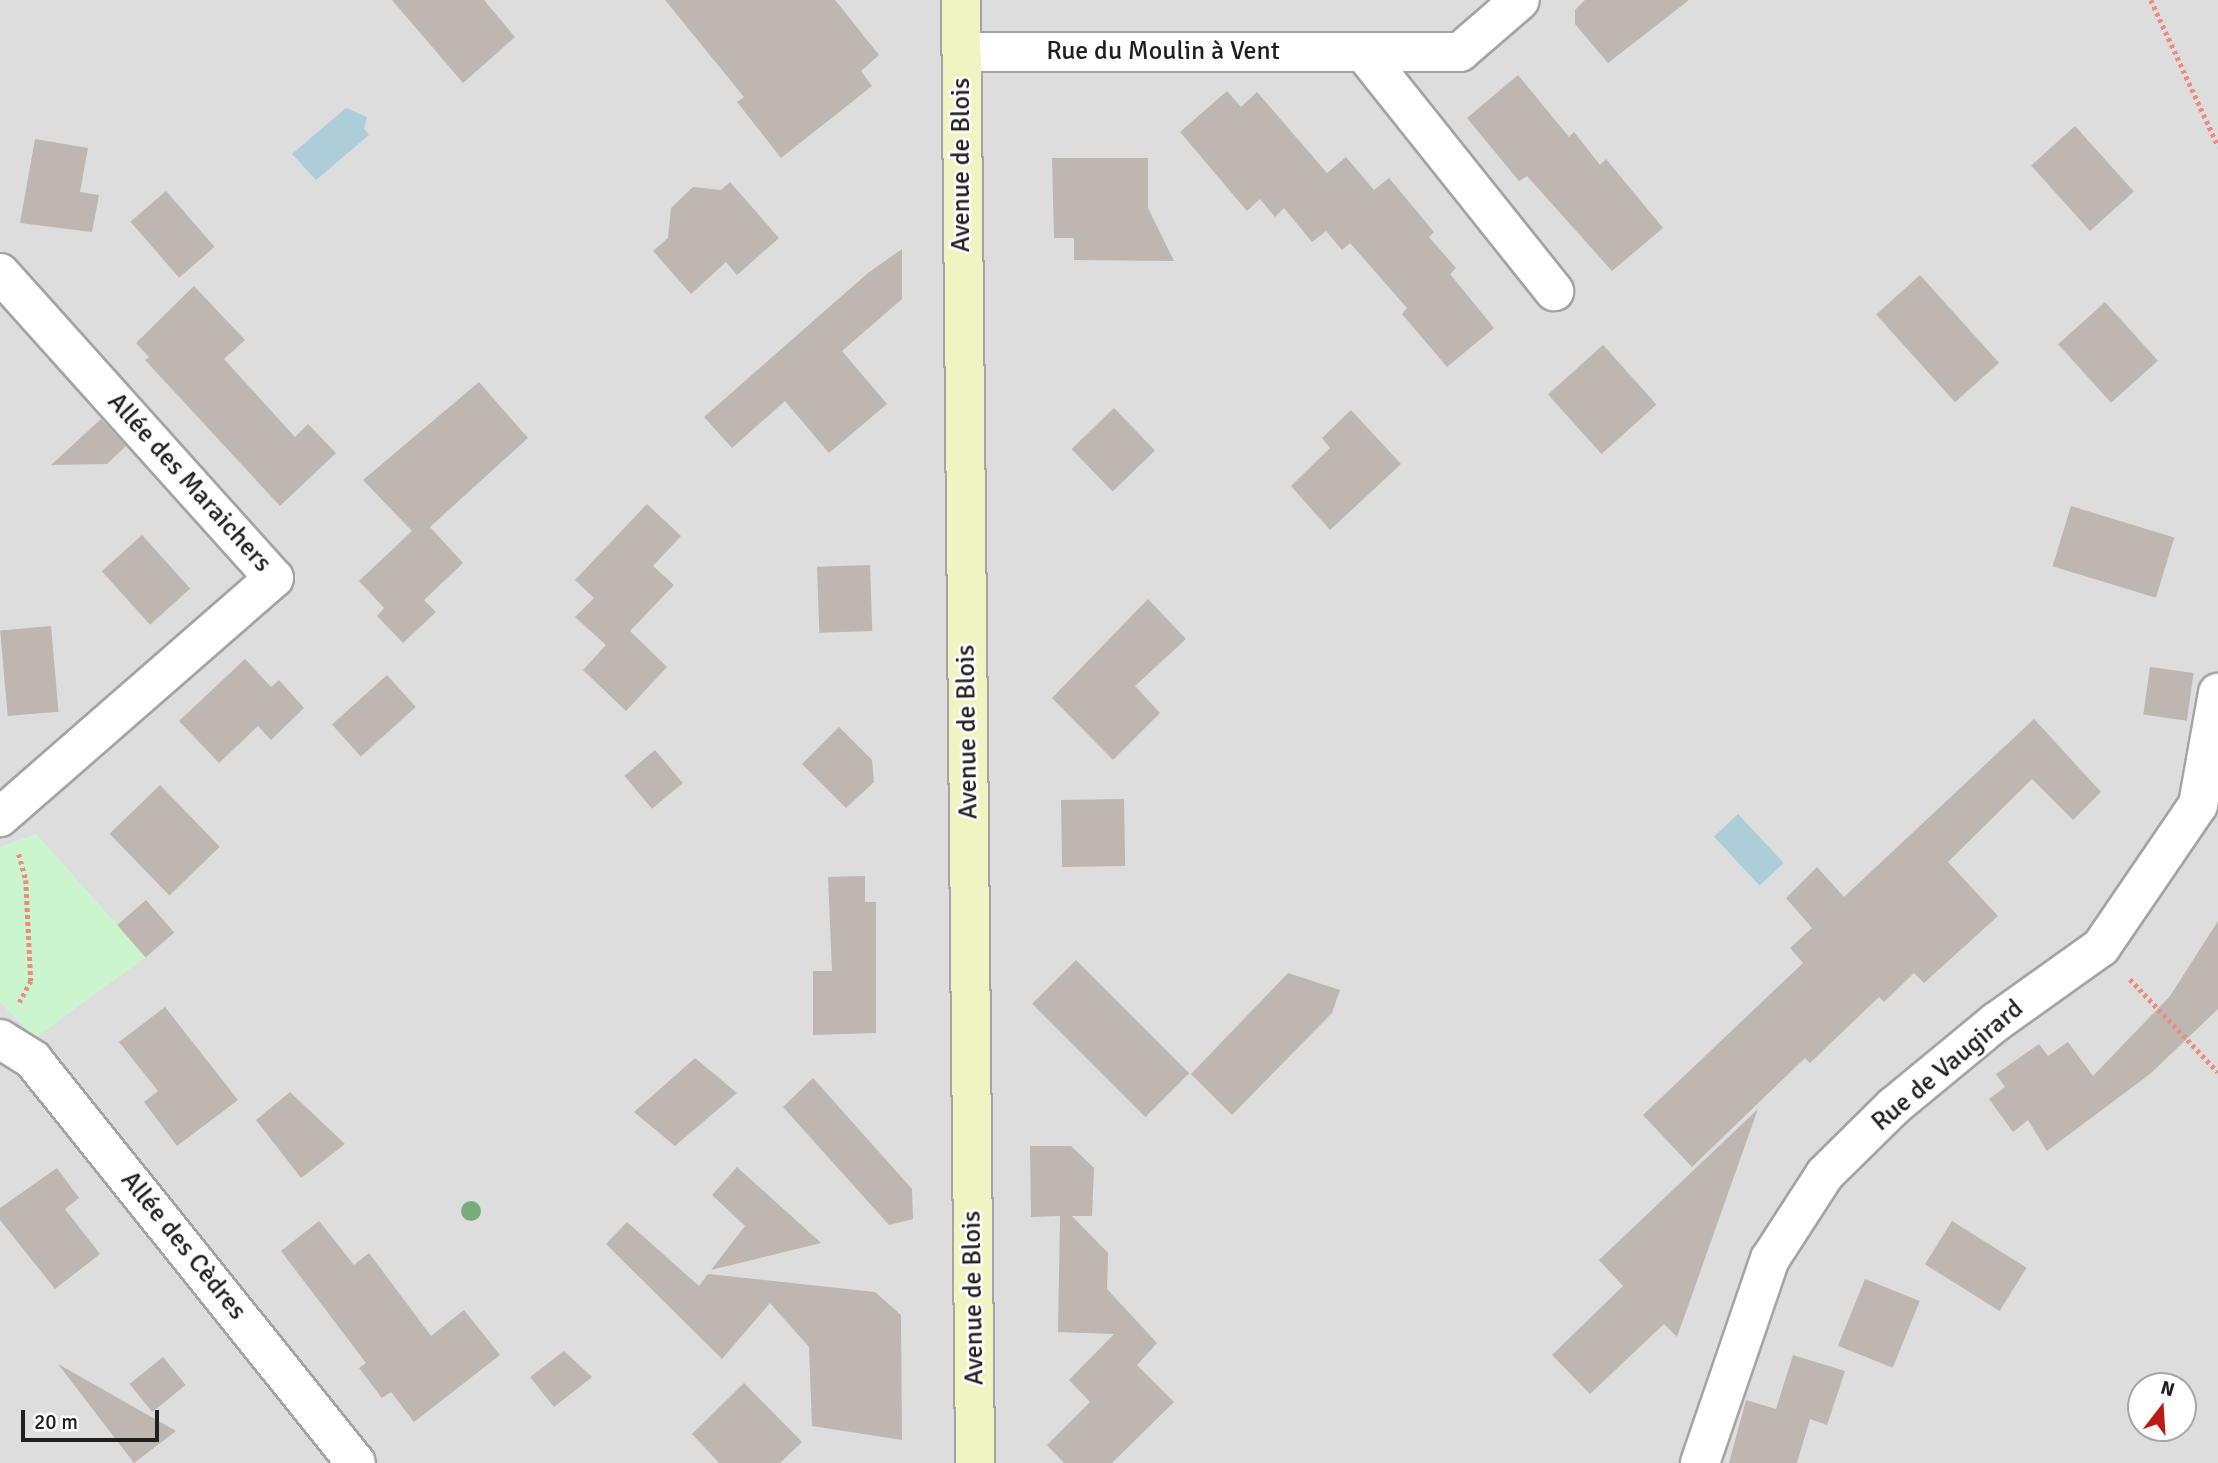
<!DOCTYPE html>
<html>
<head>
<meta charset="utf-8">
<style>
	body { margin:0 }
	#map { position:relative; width:2218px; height:1463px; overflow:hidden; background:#f0ede8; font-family:Signika,sans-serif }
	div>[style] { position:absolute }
	.residential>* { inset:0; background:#dedddd }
	.park>* { inset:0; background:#caf5cf }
	.water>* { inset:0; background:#adcdd9; transform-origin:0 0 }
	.building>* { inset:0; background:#bdb6b1; transform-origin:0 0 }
	.path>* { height:4.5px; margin-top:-2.25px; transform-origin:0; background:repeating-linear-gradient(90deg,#ed8b7c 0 3.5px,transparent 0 7px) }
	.roads { filter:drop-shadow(2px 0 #a4a4a4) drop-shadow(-2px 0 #a4a4a4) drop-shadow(0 2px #a4a4a4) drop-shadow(0 -2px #a4a4a4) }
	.minor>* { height:38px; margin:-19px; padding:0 19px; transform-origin:19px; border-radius:19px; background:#fff }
	.secondary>* { height:38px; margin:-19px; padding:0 19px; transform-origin:19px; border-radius:19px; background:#f0f4c2 }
	.trees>* { width:20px; height:20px; margin:-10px; border-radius:50%; background:#79ac7b }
	span { translate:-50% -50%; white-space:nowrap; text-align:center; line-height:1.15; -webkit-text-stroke:5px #fff; paint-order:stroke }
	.street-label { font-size:26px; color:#202020 }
	.north { position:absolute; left:2127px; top:1372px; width:70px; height:70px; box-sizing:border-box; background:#fff; border:2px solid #a6a6a6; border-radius:50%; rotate:17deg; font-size:19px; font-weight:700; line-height:28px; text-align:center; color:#202020 }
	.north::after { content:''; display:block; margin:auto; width:24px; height:32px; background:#bd1a14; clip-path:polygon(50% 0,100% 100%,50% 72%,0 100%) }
	.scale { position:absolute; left:21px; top:1410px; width:138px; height:32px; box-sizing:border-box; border:4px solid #202020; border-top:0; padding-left:9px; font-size:21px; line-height:24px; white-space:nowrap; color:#202020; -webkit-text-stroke:5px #fff; paint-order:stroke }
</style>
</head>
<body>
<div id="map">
	<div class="residential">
		<div style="clip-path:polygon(evenodd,0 0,2218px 0,2218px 1463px,0 1463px,0 0,2141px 1386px,2183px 1386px,2183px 1428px,2141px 1428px,2141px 1386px)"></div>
	</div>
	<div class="park">
		<div style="clip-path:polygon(36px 834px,146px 957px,35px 1038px,0 1002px,0 847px)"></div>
	</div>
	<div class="water">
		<div style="clip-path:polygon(346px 108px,367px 117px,364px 129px,369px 135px,316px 180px,292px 154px)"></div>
		<div style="left:1738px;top:814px;width:67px;height:33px;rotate:47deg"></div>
	</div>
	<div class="building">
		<div style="clip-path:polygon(392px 0,484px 0,515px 37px,463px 83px)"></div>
		<div style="clip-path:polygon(665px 0,835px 0,879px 55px,861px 71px,872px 86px,781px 158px,737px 102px,744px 97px)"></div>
		<div style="clip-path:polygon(1585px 0,1689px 0,1608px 63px,1575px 24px,1575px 10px)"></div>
		<div style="clip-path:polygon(1518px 75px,1569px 137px,1574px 132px,1600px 165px,1606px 159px,1663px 228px,1612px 271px,1527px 176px,1519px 181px,1467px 118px)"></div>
		<div style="clip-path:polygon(1227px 91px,1241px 107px,1257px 92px,1327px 173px,1346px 157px,1374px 190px,1389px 178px,1434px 232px,1429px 237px,1456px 268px,1450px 274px,1494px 328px,1447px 367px,1402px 314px,1407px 308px,1350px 243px,1342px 250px,1326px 231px,1312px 242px,1284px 208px,1275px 217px,1260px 199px,1247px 211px,1180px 132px)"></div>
		<div style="left:2075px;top:126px;width:88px;height:59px;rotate:48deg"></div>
		<div style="clip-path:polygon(35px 139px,88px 148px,80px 192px,99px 195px,92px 232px,20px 223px)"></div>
		<div style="clip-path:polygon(1052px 158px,1148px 158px,1148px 208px,1174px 261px,1074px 260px,1074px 238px,1054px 238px)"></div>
		<div style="clip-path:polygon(730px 182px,779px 238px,737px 275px,726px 262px,691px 294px,653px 251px,668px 238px,671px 208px,693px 187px,721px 190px)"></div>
		<div style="left:166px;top:191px;width:74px;height:47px;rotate:49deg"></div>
		<div style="clip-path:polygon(902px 249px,902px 299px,842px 351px,887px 404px,829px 453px,785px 401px,732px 448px,704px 417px,868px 273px)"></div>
		<div style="left:1920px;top:275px;width:118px;height:59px;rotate:48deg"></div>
		<div style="clip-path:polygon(194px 286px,245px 340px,224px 359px,295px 437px,308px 424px,336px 453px,280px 506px,145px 360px,149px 357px,136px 343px)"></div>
		<div style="left:2105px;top:302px;width:79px;height:63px;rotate:48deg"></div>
		<div style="left:1603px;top:345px;width:80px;height:74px;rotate:48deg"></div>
		<div style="clip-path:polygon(479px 382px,528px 438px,430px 527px,463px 563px,424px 600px,436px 612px,403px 643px,377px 616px,384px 608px,359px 581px,412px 531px,363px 480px)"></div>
		<div style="left:1114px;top:408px;width:59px;height:59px;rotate:46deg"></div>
		<div style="clip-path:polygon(1351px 410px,1401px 464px,1330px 530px,1291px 486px,1330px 448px,1322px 438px)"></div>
		<div style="clip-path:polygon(101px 419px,126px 446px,107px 464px,51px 465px)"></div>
		<div style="clip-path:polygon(647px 504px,681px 536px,653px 566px,674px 585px,630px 631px,667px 667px,626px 711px,583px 670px,606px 645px,575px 617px,594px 598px,575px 580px)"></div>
		<div style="left:2071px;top:506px;width:108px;height:63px;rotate:17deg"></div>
		<div style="left:142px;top:535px;width:72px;height:54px;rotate:48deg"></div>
		<div style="left:870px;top:565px;width:66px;height:53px;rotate:88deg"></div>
		<div style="clip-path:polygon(1148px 599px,1186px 639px,1135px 686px,1160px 713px,1113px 760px,1052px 698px)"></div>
		<div style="left:51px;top:626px;width:86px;height:51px;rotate:85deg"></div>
		<div style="clip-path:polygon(245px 659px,271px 687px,279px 680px,304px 708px,271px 740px,258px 726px,219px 763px,179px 721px)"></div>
		<div style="left:2150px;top:667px;width:44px;height:48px;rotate:8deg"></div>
		<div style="left:387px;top:675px;width:43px;height:74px;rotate:48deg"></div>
		<div style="clip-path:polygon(2034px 719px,2101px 792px,2073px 820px,2032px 779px,1948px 862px,1998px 916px,1924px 983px,1914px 973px,1884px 1002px,1879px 997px,1810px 1063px,1805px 1058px,1692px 1167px,1643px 1115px,1803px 963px,1790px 948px,1812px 928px,1786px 898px,1817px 867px,1844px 897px)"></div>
		<div style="clip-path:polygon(839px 727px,872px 760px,874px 782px,846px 808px,802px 764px)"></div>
		<div style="left:655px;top:750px;width:43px;height:40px;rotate:50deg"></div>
		<div style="left:160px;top:785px;width:86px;height:70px;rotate:46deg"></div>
		<div style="left:1124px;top:799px;width:67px;height:63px;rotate:89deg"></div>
		<div style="clip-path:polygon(865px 876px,865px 902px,876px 902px,876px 1033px,813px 1035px,813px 971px,832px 971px,828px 877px)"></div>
		<div style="left:146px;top:900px;width:43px;height:38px;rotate:49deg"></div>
		<div style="clip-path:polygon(2218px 921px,2218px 1009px,2150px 1074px,2047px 1151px,2028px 1120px,2013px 1132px,1989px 1099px,2005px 1087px,1996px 1074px,2039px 1044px,2048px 1056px,2068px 1042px,2093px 1076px,2170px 996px)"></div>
		<div style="left:1076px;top:960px;width:160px;height:62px;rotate:45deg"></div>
		<div style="clip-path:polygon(1288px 973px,1340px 990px,1332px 1013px,1232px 1115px,1191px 1074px)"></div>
		<div style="clip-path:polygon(165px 1007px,238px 1100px,177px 1146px,144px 1102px,158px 1091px,119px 1042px)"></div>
		<div style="clip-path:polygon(695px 1058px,737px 1093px,675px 1146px,634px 1112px)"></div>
		<div style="clip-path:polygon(813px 1078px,912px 1189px,913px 1219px,889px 1225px,783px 1107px)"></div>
		<div style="clip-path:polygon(290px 1092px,345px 1144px,301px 1178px,256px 1120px)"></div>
		<div style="clip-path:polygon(1758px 1109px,1677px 1337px,1664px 1324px,1590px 1394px,1552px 1355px,1623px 1286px,1599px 1260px)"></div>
		<div style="clip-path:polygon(1030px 1146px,1071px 1146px,1094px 1168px,1092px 1216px,1072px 1216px,1108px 1253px,1107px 1289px,1157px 1343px,1137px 1365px,1174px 1402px,1112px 1463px,1064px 1463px,1047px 1445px,1090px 1402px,1069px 1380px,1114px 1334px,1058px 1332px,1060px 1216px,1031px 1217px)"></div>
		<div style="clip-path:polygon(737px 1167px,821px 1243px,711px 1270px,745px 1226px,712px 1195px)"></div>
		<div style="clip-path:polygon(57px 1168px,79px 1198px,65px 1209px,100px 1254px,55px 1289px,0 1220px,0 1208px)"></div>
		<div style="clip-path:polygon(319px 1221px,354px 1265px,369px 1253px,431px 1336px,464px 1310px,500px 1355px,414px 1422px,391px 1392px,382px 1398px,359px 1368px,366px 1363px,281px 1251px)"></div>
		<div style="left:1952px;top:1221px;width:88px;height:51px;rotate:32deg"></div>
		<div style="clip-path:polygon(627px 1222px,699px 1286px,708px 1274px,875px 1292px,901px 1315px,902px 1440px,812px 1426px,809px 1347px,770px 1303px,722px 1359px,606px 1244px)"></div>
		<div style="left:1865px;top:1279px;width:59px;height:72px;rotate:22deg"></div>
		<div style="clip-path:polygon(564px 1351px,592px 1377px,554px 1407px,530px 1377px)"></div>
		<div style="clip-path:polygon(1793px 1355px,1845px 1371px,1827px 1425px,1810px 1419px,1797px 1463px,1729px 1463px,1746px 1400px,1776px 1409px)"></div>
		<div style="left:163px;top:1357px;width:36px;height:43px;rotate:51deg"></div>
		<div style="clip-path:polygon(58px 1364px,176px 1431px,134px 1463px)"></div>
		<div style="clip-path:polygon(744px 1383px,802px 1442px,780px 1463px,719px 1463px,692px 1434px)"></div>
	</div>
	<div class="path">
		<div style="left:2151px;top:0;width:161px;rotate:65.3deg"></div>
		<div style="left:19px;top:854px;width:27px;rotate:75deg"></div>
		<div style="left:26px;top:880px;width:101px;rotate:87.2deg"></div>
		<div style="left:31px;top:981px;width:24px;rotate:118deg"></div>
		<div style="left:2130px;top:979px;width:128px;rotate:46.6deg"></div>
	</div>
	<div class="roads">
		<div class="minor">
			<div style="left:962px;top:52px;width:498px"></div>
			<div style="left:1460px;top:52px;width:79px;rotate:-40.9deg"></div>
			<div style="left:1364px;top:53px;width:305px;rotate:51.4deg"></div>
			<div style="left:0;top:273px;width:410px;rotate:48.1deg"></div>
			<div style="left:274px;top:578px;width:364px;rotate:138.9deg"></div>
			<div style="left:0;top:1039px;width:39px;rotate:32deg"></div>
			<div style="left:33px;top:1060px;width:516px;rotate:51.29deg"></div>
			<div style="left:1700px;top:1463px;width:216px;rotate:-71.1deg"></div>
			<div style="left:1770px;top:1259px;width:101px;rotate:-57.1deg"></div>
			<div style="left:1825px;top:1174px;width:97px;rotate:-44.6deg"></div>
			<div style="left:1894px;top:1106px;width:132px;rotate:-39.5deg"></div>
			<div style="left:1996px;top:1022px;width:129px;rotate:-35.5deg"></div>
			<div style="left:2101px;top:947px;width:172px;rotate:-55.7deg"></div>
			<div style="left:2198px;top:805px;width:114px;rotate:-79.9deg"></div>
		</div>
		<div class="secondary">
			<div style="left:961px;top:0;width:1463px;rotate:89.45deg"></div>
		</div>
	</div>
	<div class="trees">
		<div style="left:471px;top:1211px"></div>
	</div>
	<div class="street-label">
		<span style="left:1163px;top:52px">Rue du Moulin à Vent</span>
		<span style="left:962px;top:165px;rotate:-90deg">Avenue de Blois</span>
		<span style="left:189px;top:483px;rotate:48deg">Allée des Maraichers</span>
		<span style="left:968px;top:732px;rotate:-91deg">Avenue de Blois</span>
		<span style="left:1948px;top:1066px;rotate:-40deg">Rue de Vaugirard</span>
		<span style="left:183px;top:1246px;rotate:51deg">Allée des Cèdres</span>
		<span style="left:974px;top:1298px;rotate:-91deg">Avenue de Blois</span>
	</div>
	<div class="north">N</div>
	<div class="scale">20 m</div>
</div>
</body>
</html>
